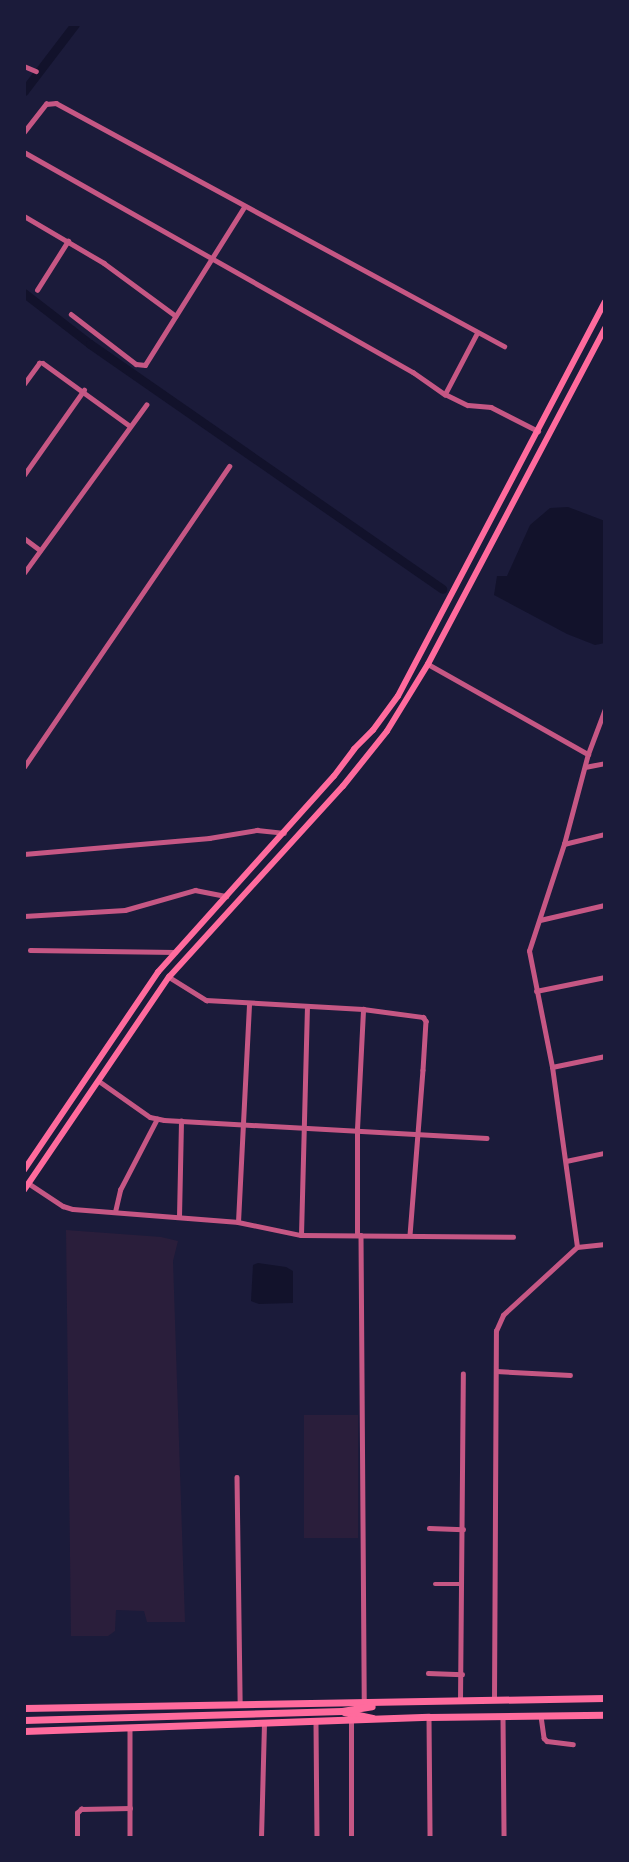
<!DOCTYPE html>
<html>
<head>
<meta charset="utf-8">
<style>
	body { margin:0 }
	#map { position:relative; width:629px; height:1862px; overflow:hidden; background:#1b1b3a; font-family:"DM Sans",sans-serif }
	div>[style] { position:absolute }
	.green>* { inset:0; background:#2a1e3b; transform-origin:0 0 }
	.water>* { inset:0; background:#12122b }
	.canal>* { height:9px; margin:-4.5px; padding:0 4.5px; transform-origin:4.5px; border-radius:4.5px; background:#12122b }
	.minor>* { height:4.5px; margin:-2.25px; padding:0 2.25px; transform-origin:2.25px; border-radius:2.25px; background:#c65784 }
	.secondary>* { height:6px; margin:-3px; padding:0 3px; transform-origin:3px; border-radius:3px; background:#ff6b9d }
	.primary>* { height:7px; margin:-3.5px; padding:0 3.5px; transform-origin:3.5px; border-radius:3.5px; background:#ff6b9d }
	span { translate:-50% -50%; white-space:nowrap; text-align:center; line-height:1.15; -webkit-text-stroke:4.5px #1b1b3a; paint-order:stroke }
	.frame { position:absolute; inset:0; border:26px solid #1b1b3a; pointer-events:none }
</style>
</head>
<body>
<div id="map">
	<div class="green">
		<div style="clip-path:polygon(66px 1230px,161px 1237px,178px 1241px,173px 1261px,185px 1622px,147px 1622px,144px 1611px,116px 1610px,115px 1631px,108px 1636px,71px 1636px)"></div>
		<div style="left:358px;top:1415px;width:123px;height:54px;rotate:90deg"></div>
	</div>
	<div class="water">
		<div style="clip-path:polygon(568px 507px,605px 521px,605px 643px,595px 645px,567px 634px,494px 595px,497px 576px,507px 576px,530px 525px,550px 508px)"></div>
		<div style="clip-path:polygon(258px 1263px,286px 1267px,293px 1271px,293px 1303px,259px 1304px,251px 1301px,253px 1265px)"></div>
	</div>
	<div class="canal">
		<div style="left:24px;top:91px;width:84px;rotate:-52.7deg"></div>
		<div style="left:24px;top:293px;width:83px;rotate:37.7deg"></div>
		<div style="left:90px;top:344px;width:429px;rotate:34.8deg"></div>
	</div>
	<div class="minor">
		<div style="left:24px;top:66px;width:13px;rotate:23deg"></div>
		<div style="left:24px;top:132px;width:36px;rotate:-52deg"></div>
		<div style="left:46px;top:104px;width:10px;rotate:-6deg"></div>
		<div style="left:56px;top:103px;width:510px;rotate:28.48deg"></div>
		<div style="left:24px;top:152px;width:447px;rotate:29.5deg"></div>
		<div style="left:413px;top:372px;width:39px;rotate:35deg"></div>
		<div style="left:445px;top:394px;width:25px;rotate:26deg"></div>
		<div style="left:468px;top:405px;width:23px;rotate:5deg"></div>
		<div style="left:491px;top:407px;width:53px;rotate:27.1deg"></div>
		<div style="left:24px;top:216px;width:93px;rotate:30.4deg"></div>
		<div style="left:104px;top:263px;width:89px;rotate:36.4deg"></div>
		<div style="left:37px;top:290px;width:58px;rotate:-57.7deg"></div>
		<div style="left:71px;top:314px;width:82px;rotate:37.6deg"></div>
		<div style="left:136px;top:364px;width:9px;rotate:6deg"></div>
		<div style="left:145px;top:365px;width:186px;rotate:-57.9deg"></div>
		<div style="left:24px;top:384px;width:26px;rotate:-54deg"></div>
		<div style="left:39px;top:363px;width:4px"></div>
		<div style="left:43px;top:363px;width:107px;rotate:35.9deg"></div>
		<div style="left:445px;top:394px;width:69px;rotate:-62.3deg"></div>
		<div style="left:24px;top:475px;width:104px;rotate:-54.8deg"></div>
		<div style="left:24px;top:538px;width:20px;rotate:37deg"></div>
		<div style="left:24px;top:573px;width:208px;rotate:-54deg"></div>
		<div style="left:428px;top:664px;width:184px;rotate:29.4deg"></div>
		<div style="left:24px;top:767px;width:364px;rotate:-55.7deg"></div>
		<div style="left:585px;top:767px;width:20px;rotate:-11deg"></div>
		<div style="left:564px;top:844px;width:42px;rotate:-13.7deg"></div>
		<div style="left:24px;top:854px;width:186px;rotate:-4.9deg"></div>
		<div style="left:209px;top:838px;width:49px;rotate:-9.5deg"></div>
		<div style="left:257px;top:830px;width:27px;rotate:6deg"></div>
		<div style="left:24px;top:916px;width:101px;rotate:-3.4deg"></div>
		<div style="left:125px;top:910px;width:73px;rotate:-15.9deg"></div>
		<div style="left:195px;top:890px;width:32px;rotate:11deg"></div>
		<div style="left:540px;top:920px;width:67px;rotate:-13deg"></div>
		<div style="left:30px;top:950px;width:145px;rotate:0.8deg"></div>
		<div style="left:169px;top:977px;width:44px;rotate:31.9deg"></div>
		<div style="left:206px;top:1000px;width:157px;rotate:3.3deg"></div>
		<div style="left:363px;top:1009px;width:61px;rotate:7.6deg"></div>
		<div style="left:423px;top:1017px;width:5px;rotate:53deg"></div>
		<div style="left:426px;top:1021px;width:49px;rotate:93.5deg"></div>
		<div style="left:423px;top:1070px;width:165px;rotate:94.5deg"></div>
		<div style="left:536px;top:991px;width:70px;rotate:-11.5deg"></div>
		<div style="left:552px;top:1067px;width:54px;rotate:-11.7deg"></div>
		<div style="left:99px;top:1081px;width:62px;rotate:35.2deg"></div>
		<div style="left:150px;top:1117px;width:14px;rotate:12deg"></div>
		<div style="left:164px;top:1120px;width:323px;rotate:3.2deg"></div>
		<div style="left:566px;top:1161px;width:40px;rotate:-12deg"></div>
		<div style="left:28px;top:1183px;width:42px;rotate:33.3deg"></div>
		<div style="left:63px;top:1206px;width:10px;rotate:17deg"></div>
		<div style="left:73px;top:1209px;width:166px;rotate:4.5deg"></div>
		<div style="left:238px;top:1222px;width:64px;rotate:11.7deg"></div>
		<div style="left:301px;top:1235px;width:212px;rotate:0.5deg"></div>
		<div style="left:115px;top:1212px;width:23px;rotate:-77deg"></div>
		<div style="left:120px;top:1190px;width:80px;rotate:-62.5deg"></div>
		<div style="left:179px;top:1217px;width:96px;rotate:-88.8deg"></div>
		<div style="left:238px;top:1222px;width:218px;rotate:-87.1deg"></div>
		<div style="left:301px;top:1235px;width:227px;rotate:-88.5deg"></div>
		<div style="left:357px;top:1235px;width:106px;rotate:-90deg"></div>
		<div style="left:357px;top:1129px;width:120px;rotate:-87.1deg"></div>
		<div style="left:361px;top:1235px;width:467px;rotate:89.6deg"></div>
		<div style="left:577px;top:1247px;width:182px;rotate:-97.9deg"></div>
		<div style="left:552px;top:1067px;width:118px;rotate:-101.2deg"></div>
		<div style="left:529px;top:951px;width:113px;rotate:-71.9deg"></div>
		<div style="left:564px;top:844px;width:93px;rotate:-75.1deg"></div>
		<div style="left:588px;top:754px;width:48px;rotate:-69.3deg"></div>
		<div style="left:577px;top:1247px;width:28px;rotate:-6deg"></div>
		<div style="left:496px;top:1371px;width:74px;rotate:3.1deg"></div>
		<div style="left:237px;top:1477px;width:227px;rotate:89.2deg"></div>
		<div style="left:429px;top:1528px;width:34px;rotate:2deg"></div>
		<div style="left:435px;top:1584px;width:27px"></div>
		<div style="left:428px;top:1673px;width:34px;rotate:2deg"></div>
		<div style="left:494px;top:1700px;width:369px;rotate:-89.7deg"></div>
		<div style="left:496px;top:1331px;width:17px;rotate:-66deg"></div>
		<div style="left:503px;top:1315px;width:100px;rotate:-42.6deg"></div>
		<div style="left:460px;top:1701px;width:327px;rotate:-89.5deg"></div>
		<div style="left:503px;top:1716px;width:122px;rotate:89.5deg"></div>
		<div style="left:541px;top:1716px;width:22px;rotate:82deg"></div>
		<div style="left:544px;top:1738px;width:4px;rotate:45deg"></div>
		<div style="left:547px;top:1741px;width:26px;rotate:7deg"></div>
		<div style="left:429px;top:1717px;width:121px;rotate:89.5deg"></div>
		<div style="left:316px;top:1723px;width:115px;rotate:89.5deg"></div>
		<div style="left:130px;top:1729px;width:109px;rotate:90deg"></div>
		<div style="left:77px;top:1838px;width:25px;rotate:-90deg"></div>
		<div style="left:77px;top:1813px;width:6px;rotate:-45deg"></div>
		<div style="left:81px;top:1809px;width:49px;rotate:-1.2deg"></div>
		<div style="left:261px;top:1838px;width:114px;rotate:-88.5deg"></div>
		<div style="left:351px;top:1838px;width:116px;rotate:-90deg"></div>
	</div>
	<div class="secondary">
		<div style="left:24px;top:1170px;width:239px;rotate:-55.9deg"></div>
		<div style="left:158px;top:972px;width:263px;rotate:-48.1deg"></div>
		<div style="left:334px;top:776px;width:34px;rotate:-53deg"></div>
		<div style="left:354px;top:749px;width:27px;rotate:-45deg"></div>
		<div style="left:373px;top:730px;width:42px;rotate:-53.7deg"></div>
		<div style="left:398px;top:696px;width:445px;rotate:-62.3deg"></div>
		<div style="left:24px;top:1190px;width:258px;rotate:-55.8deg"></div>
		<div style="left:169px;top:977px;width:258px;rotate:-47.7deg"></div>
		<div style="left:343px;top:786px;width:70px;rotate:-51.3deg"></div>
		<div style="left:387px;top:731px;width:79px;rotate:-58.5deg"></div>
		<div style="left:428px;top:664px;width:380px;rotate:-62.2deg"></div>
	</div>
	<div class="primary">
		<div style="left:24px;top:1708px;width:581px;rotate:-0.99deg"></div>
		<div style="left:344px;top:1712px;width:29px;rotate:12deg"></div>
		<div style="left:24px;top:1720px;width:318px;rotate:-1.6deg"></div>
		<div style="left:342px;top:1711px;width:30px;rotate:-9deg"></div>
		<div style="left:24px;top:1731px;width:405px;rotate:-2deg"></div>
		<div style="left:429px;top:1717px;width:176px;rotate:-0.7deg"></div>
	</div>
	<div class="frame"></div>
</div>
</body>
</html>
